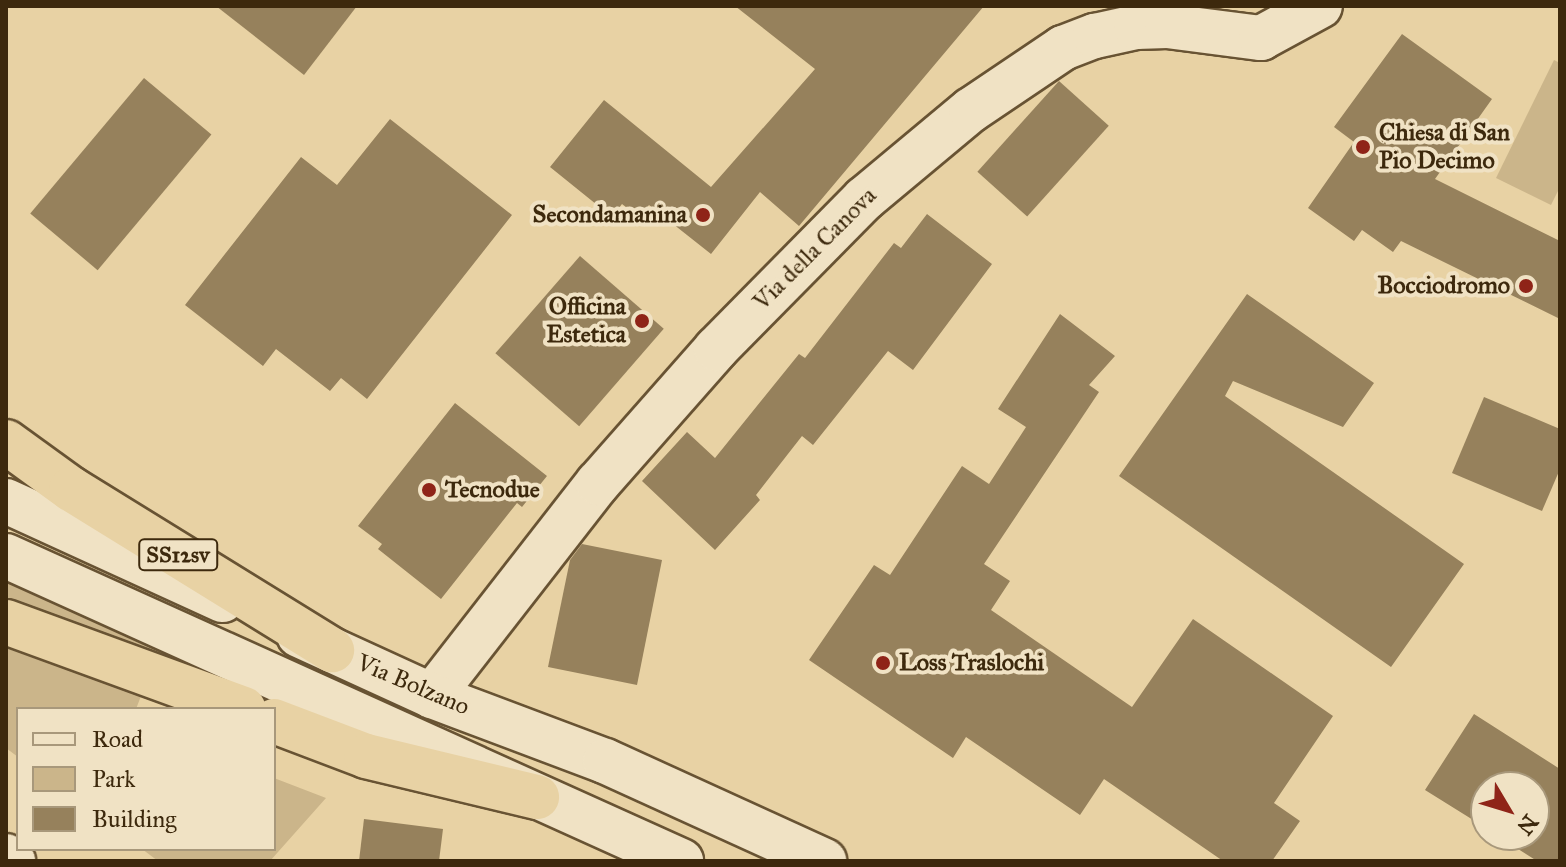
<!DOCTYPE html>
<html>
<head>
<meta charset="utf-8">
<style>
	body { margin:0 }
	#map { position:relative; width:1566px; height:867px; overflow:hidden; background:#e8d2a4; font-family:"IM FELL Great Primer",serif }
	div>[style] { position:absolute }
	.green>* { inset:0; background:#cbb58a }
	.building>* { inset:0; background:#96815c; transform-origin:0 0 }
	.roads { filter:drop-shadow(2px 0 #685333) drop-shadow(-2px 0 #685333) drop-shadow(0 2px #685333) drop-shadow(0 -2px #685333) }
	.street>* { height:44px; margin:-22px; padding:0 22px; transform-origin:22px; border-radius:22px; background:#f0e2c4 }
	.secondary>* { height:44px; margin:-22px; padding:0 22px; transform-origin:22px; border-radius:22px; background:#f0e2c4 }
	.highway>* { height:44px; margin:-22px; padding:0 22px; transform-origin:22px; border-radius:22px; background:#e8d2a4 }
	.dots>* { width:22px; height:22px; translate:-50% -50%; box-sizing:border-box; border:4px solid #f0e2c4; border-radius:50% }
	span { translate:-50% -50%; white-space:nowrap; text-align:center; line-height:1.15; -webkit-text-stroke:8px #f0e2c4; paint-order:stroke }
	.shield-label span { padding:2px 6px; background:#f0e2c4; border:2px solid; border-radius:6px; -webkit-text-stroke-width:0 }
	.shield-label { font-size:22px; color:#3d290d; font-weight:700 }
	.poi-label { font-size:24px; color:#3d290d; font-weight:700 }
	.left { translate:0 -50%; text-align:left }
	.right { translate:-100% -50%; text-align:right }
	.street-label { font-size:24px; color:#3d290d }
	.frame { position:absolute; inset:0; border:8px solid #3d290d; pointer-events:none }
	.legend { position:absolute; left:16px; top:707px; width:260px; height:144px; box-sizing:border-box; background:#f0e2c4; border:2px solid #a8987b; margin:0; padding:10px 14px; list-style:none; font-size:24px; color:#3d290d }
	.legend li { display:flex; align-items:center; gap:16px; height:40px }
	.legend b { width:40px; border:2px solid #a8987b }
	.north { position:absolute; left:1470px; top:771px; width:80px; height:80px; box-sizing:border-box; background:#f0e2c4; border:2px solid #a8987b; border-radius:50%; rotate:128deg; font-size:22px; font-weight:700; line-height:32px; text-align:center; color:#3d290d }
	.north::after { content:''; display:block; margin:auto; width:28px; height:36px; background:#8f2418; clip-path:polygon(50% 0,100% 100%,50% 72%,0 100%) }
</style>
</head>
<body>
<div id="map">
	<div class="green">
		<div style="clip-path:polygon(1554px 60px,1560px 63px,1560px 187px,1551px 205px,1496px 178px)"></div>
		<div style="clip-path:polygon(6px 580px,156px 648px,155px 654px,6px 599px)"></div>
		<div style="clip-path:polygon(6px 648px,141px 696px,136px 709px,18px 709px,18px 757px,6px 748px)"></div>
		<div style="clip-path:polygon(274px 778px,326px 798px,270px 861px,158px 861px,142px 849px,274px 849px)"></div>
	</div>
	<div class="building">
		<div style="clip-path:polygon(216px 6px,357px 6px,304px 75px)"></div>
		<div style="clip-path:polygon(735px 6px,984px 6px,799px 226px,760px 192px,711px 254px,649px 205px,639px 217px,622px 204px,612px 217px,550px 167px,604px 100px,711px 187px,815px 69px)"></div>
		<div style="clip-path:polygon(1402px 34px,1492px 99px,1435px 179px,1560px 241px,1560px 319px,1401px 241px,1393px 252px,1362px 230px,1354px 241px,1308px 208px,1354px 142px,1334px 127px)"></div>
		<div style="left:144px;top:78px;width:88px;height:177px;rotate:40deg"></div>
		<div style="left:1059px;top:81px;width:67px;height:122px;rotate:42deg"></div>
		<div style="clip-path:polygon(390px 119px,512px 215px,367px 399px,341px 378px,330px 391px,276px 349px,263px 366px,185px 305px,301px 157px,337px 185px)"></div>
		<div style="clip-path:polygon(927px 214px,992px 264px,913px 370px,888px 351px,813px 445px,802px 436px,756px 495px,760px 500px,715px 550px,642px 481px,687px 432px,715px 458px,799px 354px,805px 358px,894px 243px,901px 248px)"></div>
		<div style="left:580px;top:256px;width:111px;height:129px;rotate:41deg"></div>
		<div style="clip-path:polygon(1247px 294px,1374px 383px,1343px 427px,1233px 381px,1225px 396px,1464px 564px,1391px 667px,1119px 476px)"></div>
		<div style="clip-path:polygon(1060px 314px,1115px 356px,1089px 385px,1099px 392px,984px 564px,1010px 581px,991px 610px,1132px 707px,1193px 619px,1333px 716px,1274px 803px,1300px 821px,1272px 861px,1223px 861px,1104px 779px,1080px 815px,966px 737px,953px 758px,809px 660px,874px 565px,890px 575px,962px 466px,989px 484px,1026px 427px,998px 409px)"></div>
		<div style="clip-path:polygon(1484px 397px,1560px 429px,1560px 469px,1542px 511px,1452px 473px)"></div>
		<div style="clip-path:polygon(455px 403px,547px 476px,522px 507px,517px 503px,441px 599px,378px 549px,382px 544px,358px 526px)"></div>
		<div style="clip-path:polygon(582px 544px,662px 560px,637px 685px,548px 667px,570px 560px)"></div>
		<div style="clip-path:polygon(1474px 714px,1560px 769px,1560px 861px,1537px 861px,1496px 835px,1534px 835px,1534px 787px,1486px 787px,1486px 828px,1425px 790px)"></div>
		<div style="clip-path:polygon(364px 819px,443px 829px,439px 861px,359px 861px)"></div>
	</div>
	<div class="roads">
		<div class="street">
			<div style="left:432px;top:696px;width:270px;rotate:-52.1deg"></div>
			<div style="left:598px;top:483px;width:179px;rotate:-48.6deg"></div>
			<div style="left:716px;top:349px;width:211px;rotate:-45.4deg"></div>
			<div style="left:864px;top:199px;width:139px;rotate:-39.8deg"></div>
			<div style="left:971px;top:110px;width:111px;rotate:-34deg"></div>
			<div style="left:1063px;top:48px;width:34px;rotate:-21deg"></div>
			<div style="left:1095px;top:36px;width:42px;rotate:-12.4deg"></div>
			<div style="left:1136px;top:27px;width:31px;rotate:-2deg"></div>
			<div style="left:1167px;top:26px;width:95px;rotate:7.3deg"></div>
			<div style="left:1261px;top:38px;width:67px;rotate:-28.5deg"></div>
			<div style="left:6px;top:856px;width:9px;rotate:36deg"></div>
		</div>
		<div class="secondary">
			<div style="left:6px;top:501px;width:238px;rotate:24.6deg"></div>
			<div style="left:6px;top:556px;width:741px;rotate:24.32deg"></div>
			<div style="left:299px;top:635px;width:146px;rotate:24.6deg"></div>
			<div style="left:432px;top:696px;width:185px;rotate:20.6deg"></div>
			<div style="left:605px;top:761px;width:241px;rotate:24.5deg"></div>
		</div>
		<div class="highway">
			<div style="left:6px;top:442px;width:80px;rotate:35.9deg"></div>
			<div style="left:71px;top:489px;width:307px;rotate:31.7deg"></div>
			<div style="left:6px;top:622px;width:253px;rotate:20.1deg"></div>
			<div style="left:274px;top:721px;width:98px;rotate:20.8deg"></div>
			<div style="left:366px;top:756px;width:176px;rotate:13.5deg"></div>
		</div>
	</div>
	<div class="dots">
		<div style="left:1363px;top:147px;background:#8f2418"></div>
		<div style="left:703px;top:215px;background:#8f2418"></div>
		<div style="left:1526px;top:286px;background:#8f2418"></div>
		<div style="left:642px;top:321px;background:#8f2418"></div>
		<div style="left:429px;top:490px;background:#8f2418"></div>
		<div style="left:883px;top:663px;background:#8f2418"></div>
	</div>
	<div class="shield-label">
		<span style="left:178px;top:555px">SS12sv</span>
	</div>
	<div class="poi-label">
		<span class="left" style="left:1379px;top:147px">Chiesa di San<br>Pio Decimo</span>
		<span class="right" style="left:687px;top:215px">Secondamanina</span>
		<span class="right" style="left:1510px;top:286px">Bocciodromo</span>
		<span class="right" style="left:626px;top:321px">Officina<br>Estetica</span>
		<span class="left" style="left:445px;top:490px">Tecnodue</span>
		<span class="left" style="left:899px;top:663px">Loss Traslochi</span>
	</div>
	<div class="street-label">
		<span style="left:815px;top:249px;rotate:-45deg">Via della Canova</span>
		<span style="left:413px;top:685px;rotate:23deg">Via Bolzano</span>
	</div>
	<div class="frame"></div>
	<ul class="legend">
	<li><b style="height:10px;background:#f0e2c4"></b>Road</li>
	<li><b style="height:22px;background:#cbb58a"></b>Park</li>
	<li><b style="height:22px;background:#96815c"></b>Building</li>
	</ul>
	<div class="north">N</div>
</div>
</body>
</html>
